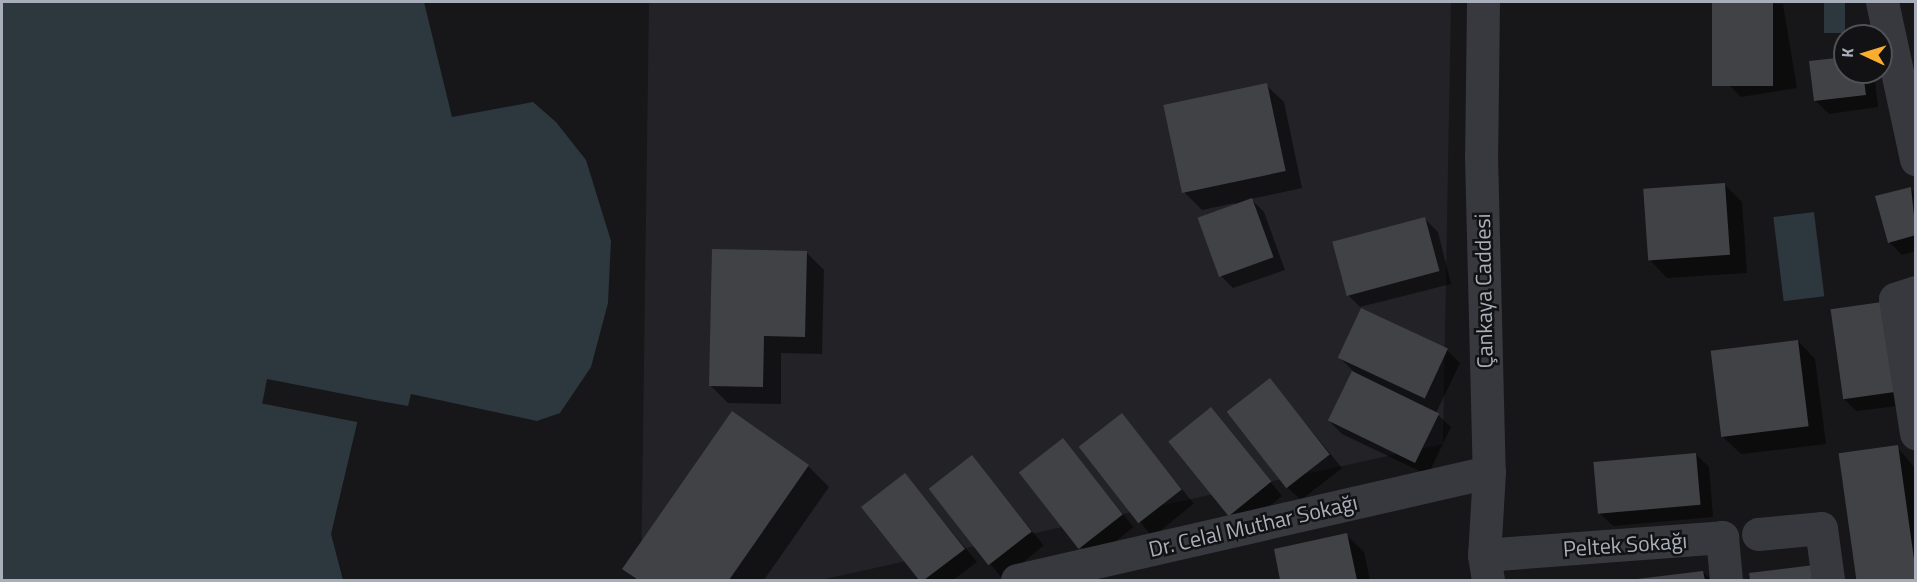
<!DOCTYPE html>
<html>
<head>
<meta charset="utf-8">
<style>
	body { margin:0 }
	#map { position:relative; width:1917px; height:582px; overflow:hidden; background:#171719; font-family:"Titillium Web",sans-serif }
	div>[style] { position:absolute }
	.built>* { inset:0; background:#232327 }
	.water>* { inset:0; background:#2c373e; transform-origin:0 0 }
	.pier>* { inset:0; background:#171719; transform-origin:0 0 }
	.shadow>* { inset:0; background:#0007; transform-origin:0 0 }
	.building>* { inset:0; background:#414246; transform-origin:0 0 }
	.minor>* { height:33px; margin:-16.5px; padding:0 16.5px; transform-origin:16.5px; border-radius:16.5px; background:#38393f }
	span { translate:-50% -50%; white-space:nowrap; text-align:center; line-height:1.15; -webkit-text-stroke:5px #121214; paint-order:stroke }
	.street-label { font-size:22px; color:#a9afba }
	.frame { position:absolute; inset:0; border:3px solid #a9afba; pointer-events:none }
	.north { position:absolute; left:1833px; top:24px; width:60px; height:60px; box-sizing:border-box; background:#121214; border:2px solid #4e5156; border-radius:50%; rotate:274deg; font-size:16px; font-weight:700; line-height:24px; text-align:center; color:#a9afba }
	.north::after { content:''; display:block; margin:auto; width:21px; height:27px; background:#faad2e; clip-path:polygon(50% 0,100% 100%,50% 72%,0 100%) }
</style>
</head>
<body>
<div id="map">
	<div class="built">
		<div style="clip-path:polygon(649px 2px,1451px 2px,1443px 444px,820px 580px,641px 580px)"></div>
	</div>
	<div class="water">
		<div style="clip-path:polygon(2px 2px,424px 2px,452px 117px,533px 102px,556px 122px,586px 160px,611px 241px,608px 303px,591px 367px,560px 413px,537px 421px,411px 394px,408px 406px,363px 398px,331px 534px,343px 580px,2px 580px)"></div>
		<div style="left:1824px;top:2px;width:21px;height:31px"></div>
		<div style="left:1814px;top:212px;width:85px;height:41px;rotate:83deg"></div>
	</div>
	<div class="pier">
		<div style="left:267px;top:379px;width:98px;height:25px;rotate:11deg"></div>
	</div>
	<div class="shadow">
		<div style="clip-path:polygon(1713px 2px,1783px 4px,1797px 88px,1741px 97px,1728px 84px)"></div>
		<div style="clip-path:polygon(1845px 58px,1845px 72px,1874px 72px,1878px 107px,1829px 114px,1816px 101px)"></div>
		<div style="clip-path:polygon(1266px 85px,1284px 102px,1302px 188px,1251px 199px,1264px 212px,1285px 270px,1233px 288px,1220px 275px,1235px 203px,1202px 210px,1185px 193px,1166px 107px)"></div>
		<div style="clip-path:polygon(1724px 184px,1742px 202px,1747px 273px,1667px 278px,1650px 260px)"></div>
		<div style="clip-path:polygon(1911px 189px,1916px 194px,1916px 251px,1902px 255px,1889px 242px)"></div>
		<div style="clip-path:polygon(1425px 219px,1438px 232px,1451px 284px,1360px 307px,1347px 294px)"></div>
		<div style="clip-path:polygon(806px 252px,824px 270px,822px 354px,781px 353px,781px 404px,728px 403px,711px 386px)"></div>
		<div style="clip-path:polygon(1362px 310px,1447px 350px,1460px 363px,1436px 413px,1451px 427px,1428px 475px,1342px 434px,1329px 421px,1353px 371px,1340px 358px)"></div>
		<div style="clip-path:polygon(1831px 311px,1906px 405px,1856px 411px,1843px 398px)"></div>
		<div style="clip-path:polygon(1798px 341px,1815px 359px,1826px 444px,1741px 454px,1723px 437px)"></div>
		<div style="clip-path:polygon(1270px 380px,1342px 468px,1301px 500px,1288px 488px)"></div>
		<div style="clip-path:polygon(1211px 409px,1282px 496px,1241px 529px,1229px 516px)"></div>
		<div style="clip-path:polygon(733px 413px,808px 466px,829px 487px,764px 580px,636px 580px,624px 569px)"></div>
		<div style="left:1122px;top:415px;width:114px;height:53px;rotate:51deg"></div>
		<div style="left:1063px;top:440px;width:112px;height:53px;rotate:51deg"></div>
		<div style="clip-path:polygon(1897px 447px,1916px 469px,1916px 580px,1859px 580px,1841px 455px)"></div>
		<div style="clip-path:polygon(1696px 454px,1709px 467px,1713px 517px,1613px 526px,1599px 513px)"></div>
		<div style="left:972px;top:457px;width:114px;height:53px;rotate:51deg"></div>
		<div style="clip-path:polygon(905px 475px,977px 562px,953px 580px,921px 580px,863px 507px)"></div>
		<div style="clip-path:polygon(1346px 535px,1364px 552px,1370px 580px,1282px 580px,1275px 550px)"></div>
		<div style="clip-path:polygon(1703px 572px,1711px 580px,1638px 580px)"></div>
		<div style="clip-path:polygon(1751px 574px,1828px 580px,1752px 580px)"></div>
	</div>
	<div class="building">
		<div style="left:1712px;top:2px;width:61px;height:84px"></div>
		<div style="clip-path:polygon(1845px 57px,1845px 72px,1863px 72px,1866px 95px,1814px 101px,1809px 61px)"></div>
		<div style="left:1267px;top:83px;width:90px;height:106px;rotate:78deg"></div>
		<div style="left:1725px;top:183px;width:72px;height:82px;rotate:86deg"></div>
		<div style="clip-path:polygon(1911px 187px,1916px 235px,1888px 243px,1875px 196px)"></div>
		<div style="left:1252px;top:198px;width:63px;height:58px;rotate:70deg"></div>
		<div style="left:1425px;top:217px;width:56px;height:96px;rotate:75deg"></div>
		<div style="clip-path:polygon(712px 249px,807px 251px,805px 337px,764px 336px,763px 387px,709px 386px)"></div>
		<div style="left:1882px;top:302px;width:91px;height:52px;rotate:82deg"></div>
		<div style="left:1361px;top:308px;width:96px;height:55px;rotate:25deg"></div>
		<div style="left:1798px;top:340px;width:87px;height:88px;rotate:83deg"></div>
		<div style="left:1352px;top:371px;width:97px;height:55px;rotate:26deg"></div>
		<div style="left:1270px;top:378px;width:97px;height:55px;rotate:52deg"></div>
		<div style="left:1211px;top:407px;width:96px;height:55px;rotate:51deg"></div>
		<div style="clip-path:polygon(732px 411px,809px 465px,729px 580px,638px 580px,622px 569px)"></div>
		<div style="left:1122px;top:413px;width:97px;height:55px;rotate:52deg"></div>
		<div style="left:1063px;top:438px;width:97px;height:56px;rotate:52deg"></div>
		<div style="left:1898px;top:445px;width:136px;height:60px;rotate:82deg"></div>
		<div style="left:1696px;top:453px;width:52px;height:103px;rotate:85deg"></div>
		<div style="left:972px;top:455px;width:97px;height:55px;rotate:52deg"></div>
		<div style="clip-path:polygon(905px 473px,965px 549px,924px 580px,919px 580px,861px 507px)"></div>
		<div style="clip-path:polygon(1347px 533px,1357px 580px,1280px 580px,1274px 549px)"></div>
		<div style="clip-path:polygon(1814px 565px,1816px 580px,1750px 580px,1749px 573px)"></div>
		<div style="clip-path:polygon(1703px 571px,1705px 580px,1637px 580px,1637px 579px)"></div>
	</div>
	<div class="minor">
		<div style="left:1483px;top:2px;width:153px;rotate:90.7deg"></div>
		<div style="left:1481px;top:155px;width:317px;rotate:88.6deg"></div>
		<div style="left:1489px;top:472px;width:83px;rotate:93.4deg"></div>
		<div style="left:1484px;top:555px;width:25px;rotate:81deg"></div>
		<div style="left:1882px;top:2px;width:161px;rotate:77.8deg"></div>
		<div style="left:1916px;top:292px;width:22px;rotate:162deg"></div>
		<div style="left:1895px;top:299px;width:136px;rotate:81.1deg"></div>
		<div style="left:1758px;top:534px;width:63px;rotate:-5.4deg"></div>
		<div style="left:1821px;top:528px;width:52px;rotate:82.3deg"></div>
		<div style="left:1484px;top:555px;width:239px;rotate:-4.3deg"></div>
		<div style="left:1722px;top:537px;width:43px;rotate:84.7deg"></div>
		<div style="left:1017px;top:580px;width:484px;rotate:-12.9deg"></div>
	</div>
	<div class="street-label">
		<span style="left:1484px;top:291px;rotate:-91deg">Çankaya Caddesi</span>
		<span style="left:1253px;top:526px;rotate:-13deg">Dr. Celal Muthar Sokağı</span>
		<span style="left:1625px;top:545px;rotate:-4deg">Peltek Sokağı</span>
	</div>
	<div class="frame"></div>
	<div class="north">K</div>
</div>
</body>
</html>
